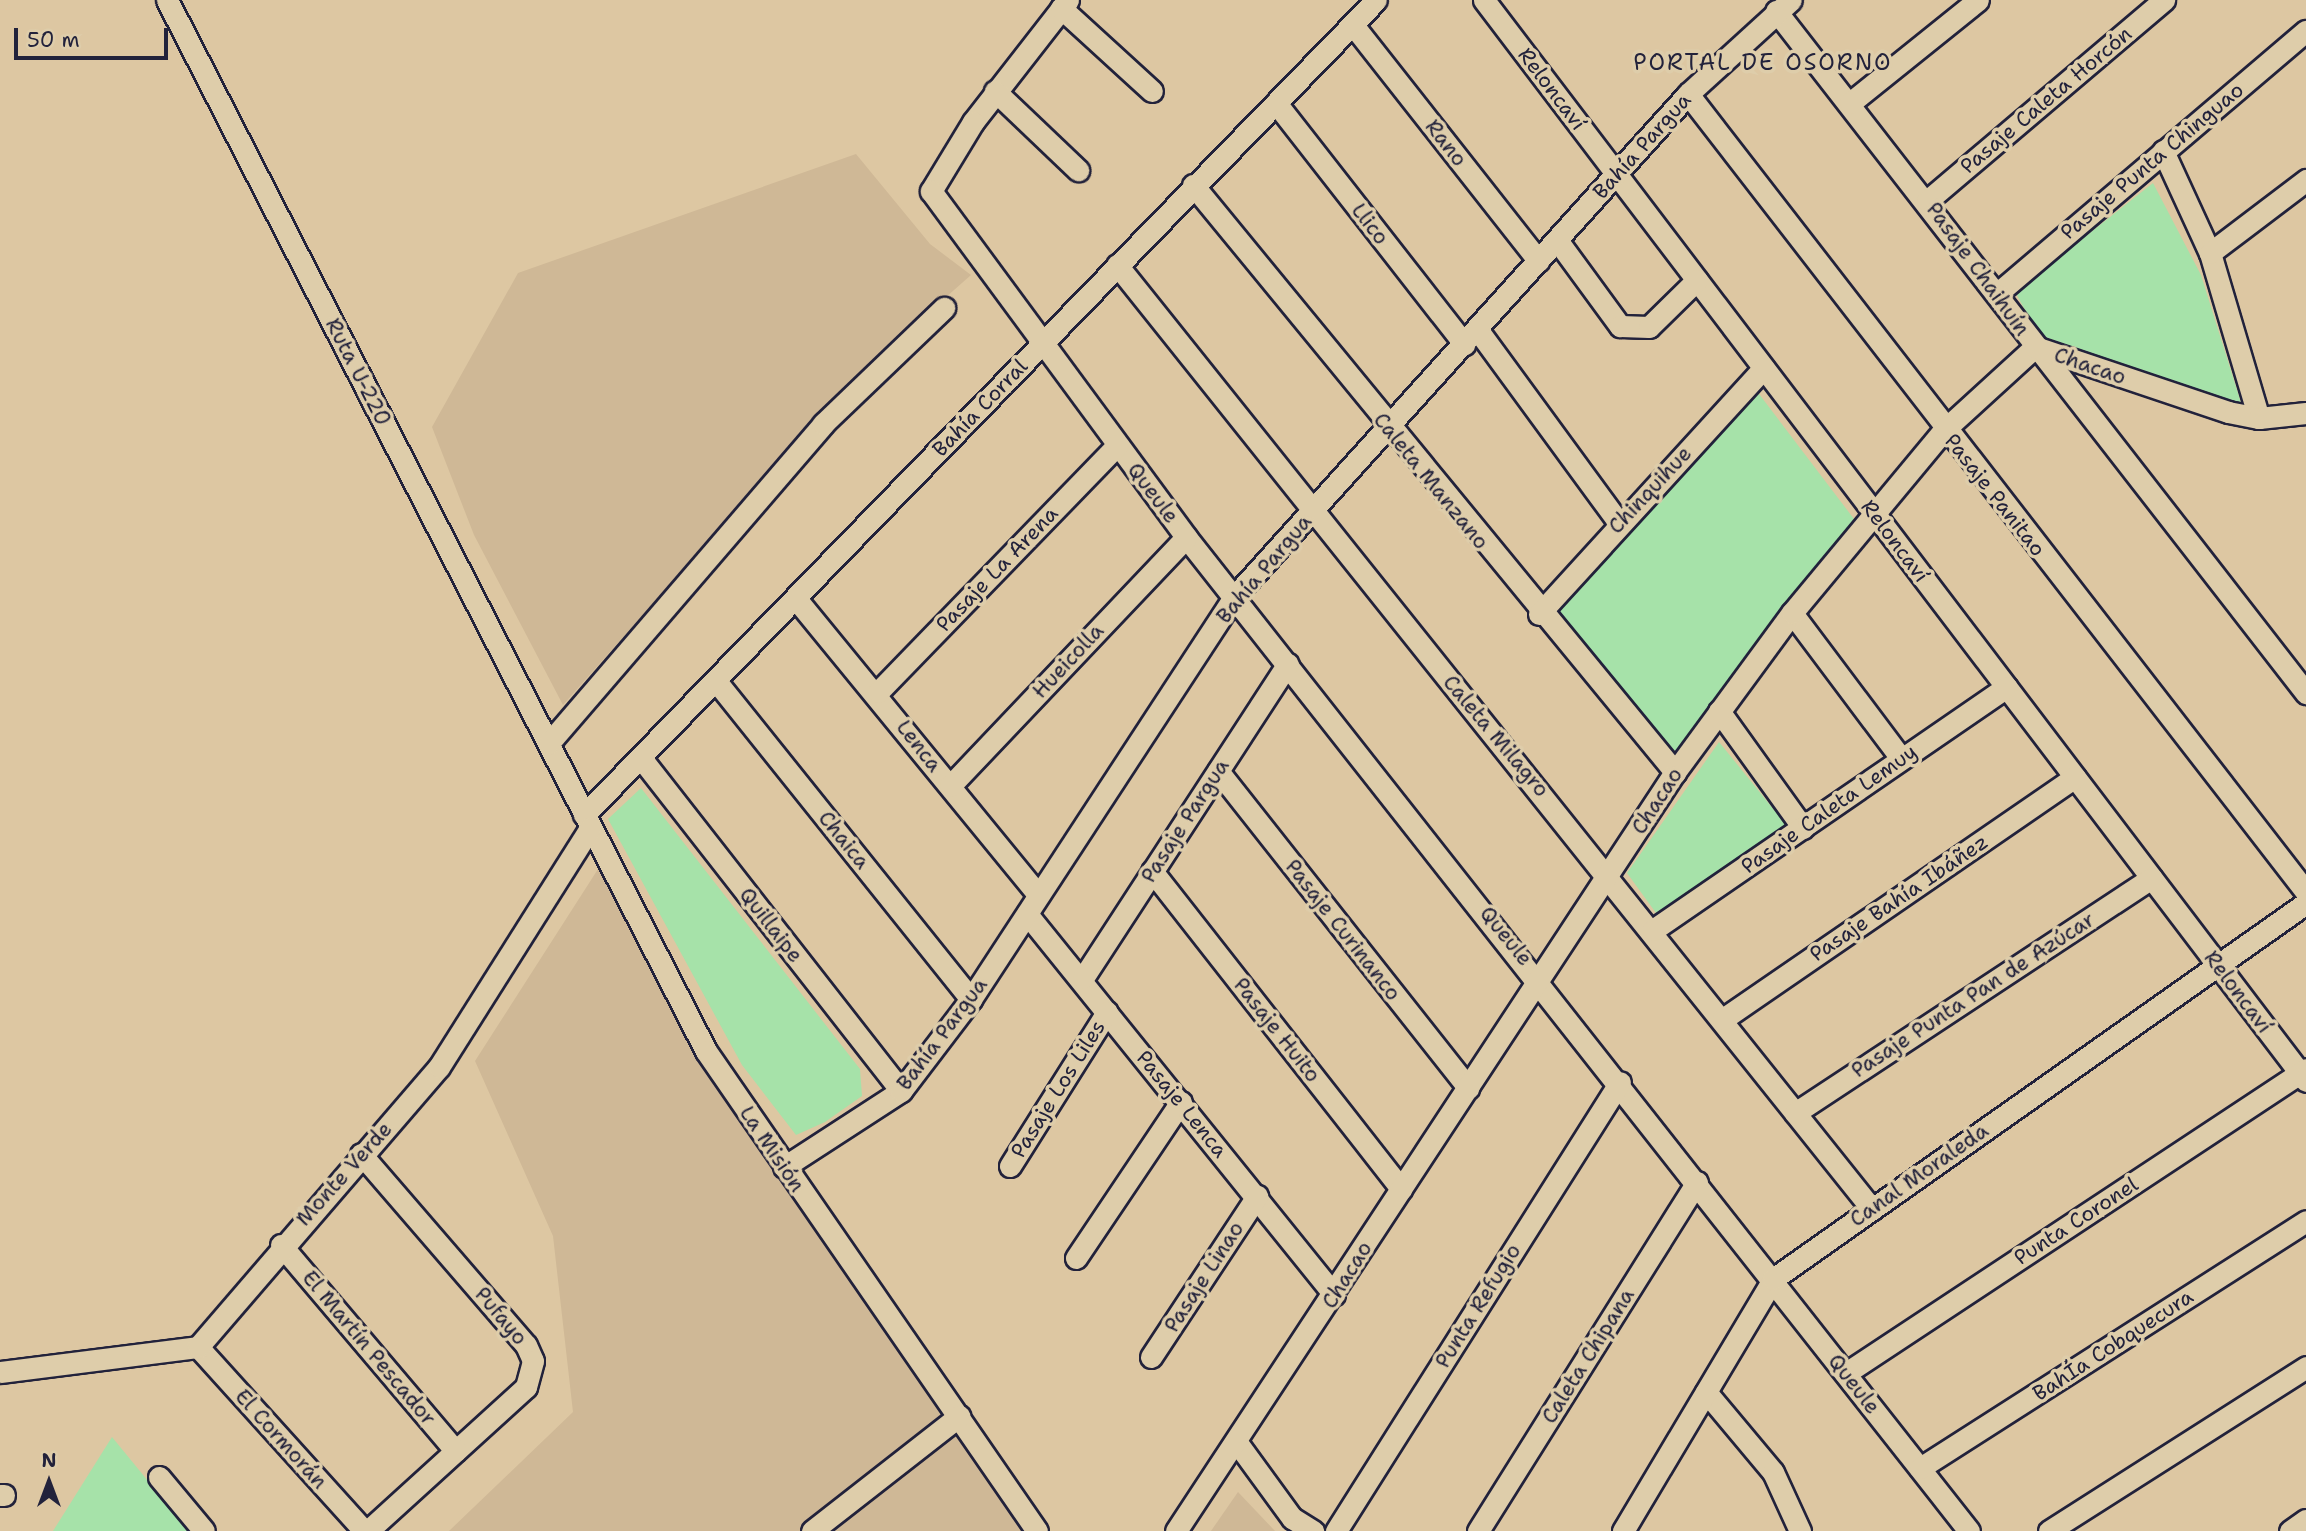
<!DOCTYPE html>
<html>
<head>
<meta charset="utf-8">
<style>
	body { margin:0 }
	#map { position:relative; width:2306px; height:1531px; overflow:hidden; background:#ddc7a2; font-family:"Shantell Sans",sans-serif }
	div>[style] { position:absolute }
	.built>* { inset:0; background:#cfb896 }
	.green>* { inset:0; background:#a6e2a9 }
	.roads { filter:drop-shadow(2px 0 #22223b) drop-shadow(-2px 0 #22223b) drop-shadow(0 2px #22223b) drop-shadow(0 -2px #22223b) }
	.minor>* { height:21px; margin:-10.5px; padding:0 10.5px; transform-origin:10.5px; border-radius:10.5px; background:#decdaa }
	span { translate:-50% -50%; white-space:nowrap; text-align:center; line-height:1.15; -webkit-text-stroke:7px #decdaa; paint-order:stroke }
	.street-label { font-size:21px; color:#22223b }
	.neighbourhood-label { font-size:23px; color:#22223b; letter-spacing:2px }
	.north { position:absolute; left:14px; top:1447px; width:70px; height:70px; -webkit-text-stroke:5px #decdaa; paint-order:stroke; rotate:0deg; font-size:19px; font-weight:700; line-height:28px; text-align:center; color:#22223b }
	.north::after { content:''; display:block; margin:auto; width:24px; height:32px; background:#22223b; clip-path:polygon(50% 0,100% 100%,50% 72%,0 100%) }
	.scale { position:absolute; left:14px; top:28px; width:154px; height:32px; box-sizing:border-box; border:4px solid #22223b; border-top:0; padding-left:9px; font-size:21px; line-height:24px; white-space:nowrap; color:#22223b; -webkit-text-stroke:5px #decdaa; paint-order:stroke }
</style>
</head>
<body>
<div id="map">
	<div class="built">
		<div style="clip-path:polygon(856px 154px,930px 244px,971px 275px,842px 389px,563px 705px,474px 535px,432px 427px,518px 273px)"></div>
		<div style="clip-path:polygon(600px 866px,687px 1037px,1027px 1531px,449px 1531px,573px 1412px,553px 1236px,475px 1061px)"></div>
		<div style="clip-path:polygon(1238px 1492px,1275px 1531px,1211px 1531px)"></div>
	</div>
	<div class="green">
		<div style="clip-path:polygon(2153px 183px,2201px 275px,2242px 406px,2039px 335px,2015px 292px)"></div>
		<div style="clip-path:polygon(1756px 390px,1854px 519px,1674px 755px,1553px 614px)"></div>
		<div style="clip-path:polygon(1719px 742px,1788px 827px,1656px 913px,1627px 873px)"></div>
		<div style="clip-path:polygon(641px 788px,860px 1069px,862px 1096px,825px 1122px,796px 1135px,742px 1065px,608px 819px)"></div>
		<div style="clip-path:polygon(112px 1437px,189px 1531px,53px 1531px)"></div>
	</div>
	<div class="roads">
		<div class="minor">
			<div style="left:167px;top:0;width:1181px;rotate:62.85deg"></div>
			<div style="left:706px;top:1051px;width:583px;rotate:55.41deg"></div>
			<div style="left:1068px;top:0;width:155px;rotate:127.9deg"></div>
			<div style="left:973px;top:122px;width:81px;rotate:121.3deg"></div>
			<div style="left:931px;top:191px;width:430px;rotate:53.6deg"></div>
			<div style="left:1186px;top:537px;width:1265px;rotate:51.77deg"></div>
			<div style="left:1484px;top:0;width:1358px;rotate:52.75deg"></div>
			<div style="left:1061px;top:8px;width:123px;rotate:42.4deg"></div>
			<div style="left:1776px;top:11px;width:864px;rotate:52.15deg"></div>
			<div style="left:1353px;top:25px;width:300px;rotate:51.8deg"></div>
			<div style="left:995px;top:91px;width:115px;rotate:43.6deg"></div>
			<div style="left:1688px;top:94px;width:1009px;rotate:52.24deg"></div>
			<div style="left:1276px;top:103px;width:306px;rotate:52deg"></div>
			<div style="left:1850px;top:103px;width:164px;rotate:-38.8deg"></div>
			<div style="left:2163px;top:151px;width:112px;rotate:65.3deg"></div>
			<div style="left:2210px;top:253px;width:172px;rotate:73.5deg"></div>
			<div style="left:1193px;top:185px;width:760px;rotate:50.61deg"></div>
			<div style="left:1927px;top:201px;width:311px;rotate:-40.3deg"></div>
			<div style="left:1557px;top:240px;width:107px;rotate:53.8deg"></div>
			<div style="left:1620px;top:326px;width:29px;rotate:2deg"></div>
			<div style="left:1649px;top:327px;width:67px;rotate:-44.4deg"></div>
			<div style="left:2210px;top:253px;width:121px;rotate:-37.2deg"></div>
			<div style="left:1117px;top:265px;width:1209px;rotate:51.35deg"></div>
			<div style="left:1999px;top:292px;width:403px;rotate:-40.4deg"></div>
			<div style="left:1477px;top:329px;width:240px;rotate:53.8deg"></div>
			<div style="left:797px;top:600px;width:380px;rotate:50.7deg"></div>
			<div style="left:1792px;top:613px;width:181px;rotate:53.1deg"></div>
			<div style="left:1539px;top:614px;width:333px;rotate:-47.6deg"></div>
			<div style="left:716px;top:681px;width:408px;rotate:51.3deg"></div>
			<div style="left:878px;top:692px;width:344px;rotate:-45.9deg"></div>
			<div style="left:1719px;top:711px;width:144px;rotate:54.3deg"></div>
			<div style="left:549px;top:743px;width:421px;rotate:-49.3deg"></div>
			<div style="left:823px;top:424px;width:168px;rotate:-43.8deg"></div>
			<div style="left:641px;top:758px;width:422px;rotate:52deg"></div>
			<div style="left:1218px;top:771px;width:404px;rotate:51.7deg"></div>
			<div style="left:950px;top:786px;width:343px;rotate:-46.5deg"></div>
			<div style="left:584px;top:815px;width:1136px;rotate:-45.82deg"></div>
			<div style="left:1152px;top:871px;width:404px;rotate:51.9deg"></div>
			<div style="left:1027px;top:914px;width:489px;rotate:51.1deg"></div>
			<div style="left:1653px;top:930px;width:429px;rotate:-34.5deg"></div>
			<div style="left:1083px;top:978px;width:375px;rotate:-56.9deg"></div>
			<div style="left:1723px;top:1019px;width:427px;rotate:-34.5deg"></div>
			<div style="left:1795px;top:1113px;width:427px;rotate:-33.4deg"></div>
			<div style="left:361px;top:1154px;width:252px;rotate:49.2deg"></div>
			<div style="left:526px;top:1345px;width:17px;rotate:66deg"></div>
			<div style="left:533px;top:1361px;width:27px;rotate:105deg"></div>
			<div style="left:526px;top:1387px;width:214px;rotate:137.7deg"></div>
			<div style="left:1010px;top:1166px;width:182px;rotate:-57.8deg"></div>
			<div style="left:784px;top:1167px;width:140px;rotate:-33deg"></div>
			<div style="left:901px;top:1091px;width:116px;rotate:-52.7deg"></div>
			<div style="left:971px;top:999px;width:480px;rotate:-56.8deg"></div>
			<div style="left:1234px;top:597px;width:678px;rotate:-47.93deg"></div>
			<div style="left:1688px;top:94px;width:139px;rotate:-42.4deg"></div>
			<div style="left:281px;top:1245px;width:270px;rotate:49.7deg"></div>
			<div style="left:1076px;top:1258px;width:188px;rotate:-56.1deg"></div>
			<div style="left:198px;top:1347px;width:248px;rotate:47.9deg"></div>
			<div style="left:1151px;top:1357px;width:193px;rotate:-56.6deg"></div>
			<div style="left:0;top:1372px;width:200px;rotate:-7.2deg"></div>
			<div style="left:198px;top:1347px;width:369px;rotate:-49.3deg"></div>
			<div style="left:439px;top:1067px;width:283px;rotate:-57.7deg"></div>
			<div style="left:1846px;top:1373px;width:551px;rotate:-33.46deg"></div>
			<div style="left:1706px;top:1392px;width:104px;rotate:50.1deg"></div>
			<div style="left:1773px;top:1472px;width:65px;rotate:65.4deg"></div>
			<div style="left:1238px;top:1444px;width:92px;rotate:53.9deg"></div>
			<div style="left:1292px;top:1518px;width:25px;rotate:32deg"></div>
			<div style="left:1920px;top:1468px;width:458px;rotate:-32.6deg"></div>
			<div style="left:159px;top:1477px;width:70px;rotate:50.2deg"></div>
			<div style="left:0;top:1495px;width:4px"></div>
			<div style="left:812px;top:1531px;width:187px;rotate:-38deg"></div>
			<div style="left:1176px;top:1531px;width:908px;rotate:-56.68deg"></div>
			<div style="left:1675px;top:772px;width:197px;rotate:-53.7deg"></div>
			<div style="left:1792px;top:613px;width:238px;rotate:-50.3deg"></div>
			<div style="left:1944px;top:430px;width:123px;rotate:-42.4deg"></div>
			<div style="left:2035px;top:347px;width:204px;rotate:18.6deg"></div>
			<div style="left:2228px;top:412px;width:32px;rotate:11deg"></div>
			<div style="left:2259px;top:418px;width:47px;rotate:-6.1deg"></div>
			<div style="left:1336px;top:1531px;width:531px;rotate:-57.69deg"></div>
			<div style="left:1478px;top:1531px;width:412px;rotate:-57.9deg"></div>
			<div style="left:1623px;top:1531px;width:293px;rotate:-59.2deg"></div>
			<div style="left:1773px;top:1279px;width:652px;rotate:-35.2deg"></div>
			<div style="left:2049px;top:1531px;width:305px;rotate:-32.5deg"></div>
			<div style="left:2290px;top:1531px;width:19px;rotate:-35deg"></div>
		</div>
	</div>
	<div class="street-label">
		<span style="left:1552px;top:89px;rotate:53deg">Reloncaví</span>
		<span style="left:2046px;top:100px;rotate:-40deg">Pasaje Caleta Horcón</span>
		<span style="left:1446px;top:143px;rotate:52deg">Rano</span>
		<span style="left:1642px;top:146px;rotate:-48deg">Bahía Pargua</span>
		<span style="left:2152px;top:161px;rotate:-40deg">Pasaje Punta Chinguao</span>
		<span style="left:1370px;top:224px;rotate:52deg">Llico</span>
		<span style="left:1978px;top:269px;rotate:54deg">Pasaje Chaihuín</span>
		<span style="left:2090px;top:366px;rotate:19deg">Chacao</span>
		<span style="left:358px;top:372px;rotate:63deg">Ruta U-220</span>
		<span style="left:980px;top:408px;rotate:-46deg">Bahía Corral</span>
		<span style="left:1431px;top:481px;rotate:51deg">Caleta Manzano</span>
		<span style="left:1650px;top:490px;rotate:-47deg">Chinquihue</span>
		<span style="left:1153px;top:493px;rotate:53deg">Queule</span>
		<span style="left:1995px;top:495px;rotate:52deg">Pasaje Panitao</span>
		<span style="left:1895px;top:541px;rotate:53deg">Reloncaví</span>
		<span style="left:997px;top:569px;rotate:-46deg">Pasaje La Arena</span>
		<span style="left:1264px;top:569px;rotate:-50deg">Bahía Pargua</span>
		<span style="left:1068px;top:661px;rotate:-47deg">Hueicolla</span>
		<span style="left:1496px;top:736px;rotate:50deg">Caleta Milagro</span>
		<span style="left:919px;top:746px;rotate:52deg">Lenca</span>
		<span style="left:1657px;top:801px;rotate:-57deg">Chacao</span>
		<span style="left:1829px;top:809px;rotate:-35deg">Pasaje Caleta Lemuy</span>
		<span style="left:1185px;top:821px;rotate:-57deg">Pasaje Pargua</span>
		<span style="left:844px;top:840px;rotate:51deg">Chaica</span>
		<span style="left:1899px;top:898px;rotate:-34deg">Pasaje Bahía Ibáñez</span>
		<span style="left:771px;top:925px;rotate:52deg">Quillaipe</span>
		<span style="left:1343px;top:930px;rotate:52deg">Pasaje Curinanco</span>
		<span style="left:1506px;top:936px;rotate:51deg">Queule</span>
		<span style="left:2238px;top:992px;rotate:53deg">Reloncaví</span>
		<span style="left:1973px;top:995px;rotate:-33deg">Pasaje Punta Pan de Azúcar</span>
		<span style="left:1277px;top:1030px;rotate:52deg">Pasaje Huito</span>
		<span style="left:942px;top:1034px;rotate:-53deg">Bahía Pargua</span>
		<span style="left:1058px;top:1089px;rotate:-58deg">Pasaje Los Liles</span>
		<span style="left:1182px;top:1104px;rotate:51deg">Pasaje Lenca</span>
		<span style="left:772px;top:1149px;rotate:56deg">La Misión</span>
		<span style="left:344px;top:1174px;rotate:-48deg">Monte Verde</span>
		<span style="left:1919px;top:1175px;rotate:-35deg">Canal Moraleda</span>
		<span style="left:2076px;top:1221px;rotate:-33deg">Punta Coronel</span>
		<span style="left:1347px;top:1275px;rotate:-58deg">Chacao</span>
		<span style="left:1204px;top:1277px;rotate:-57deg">Pasaje Linao</span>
		<span style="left:1478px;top:1306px;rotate:-58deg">Punta Refugio</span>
		<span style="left:501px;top:1316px;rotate:50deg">Pufayo</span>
		<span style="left:2113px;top:1345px;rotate:-33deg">BahÍa Cobquecura</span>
		<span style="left:369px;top:1348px;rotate:50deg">El Martín Pescador</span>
		<span style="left:1588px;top:1356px;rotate:-58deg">Caleta Chipana</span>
		<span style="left:1854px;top:1384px;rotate:52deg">Queule</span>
		<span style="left:281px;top:1439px;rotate:48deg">El Cormorán</span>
	</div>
	<div class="neighbourhood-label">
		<span style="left:1763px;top:62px">PORTAL DE OSORNO</span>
	</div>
	<div class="north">N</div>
	<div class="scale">50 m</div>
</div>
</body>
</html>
